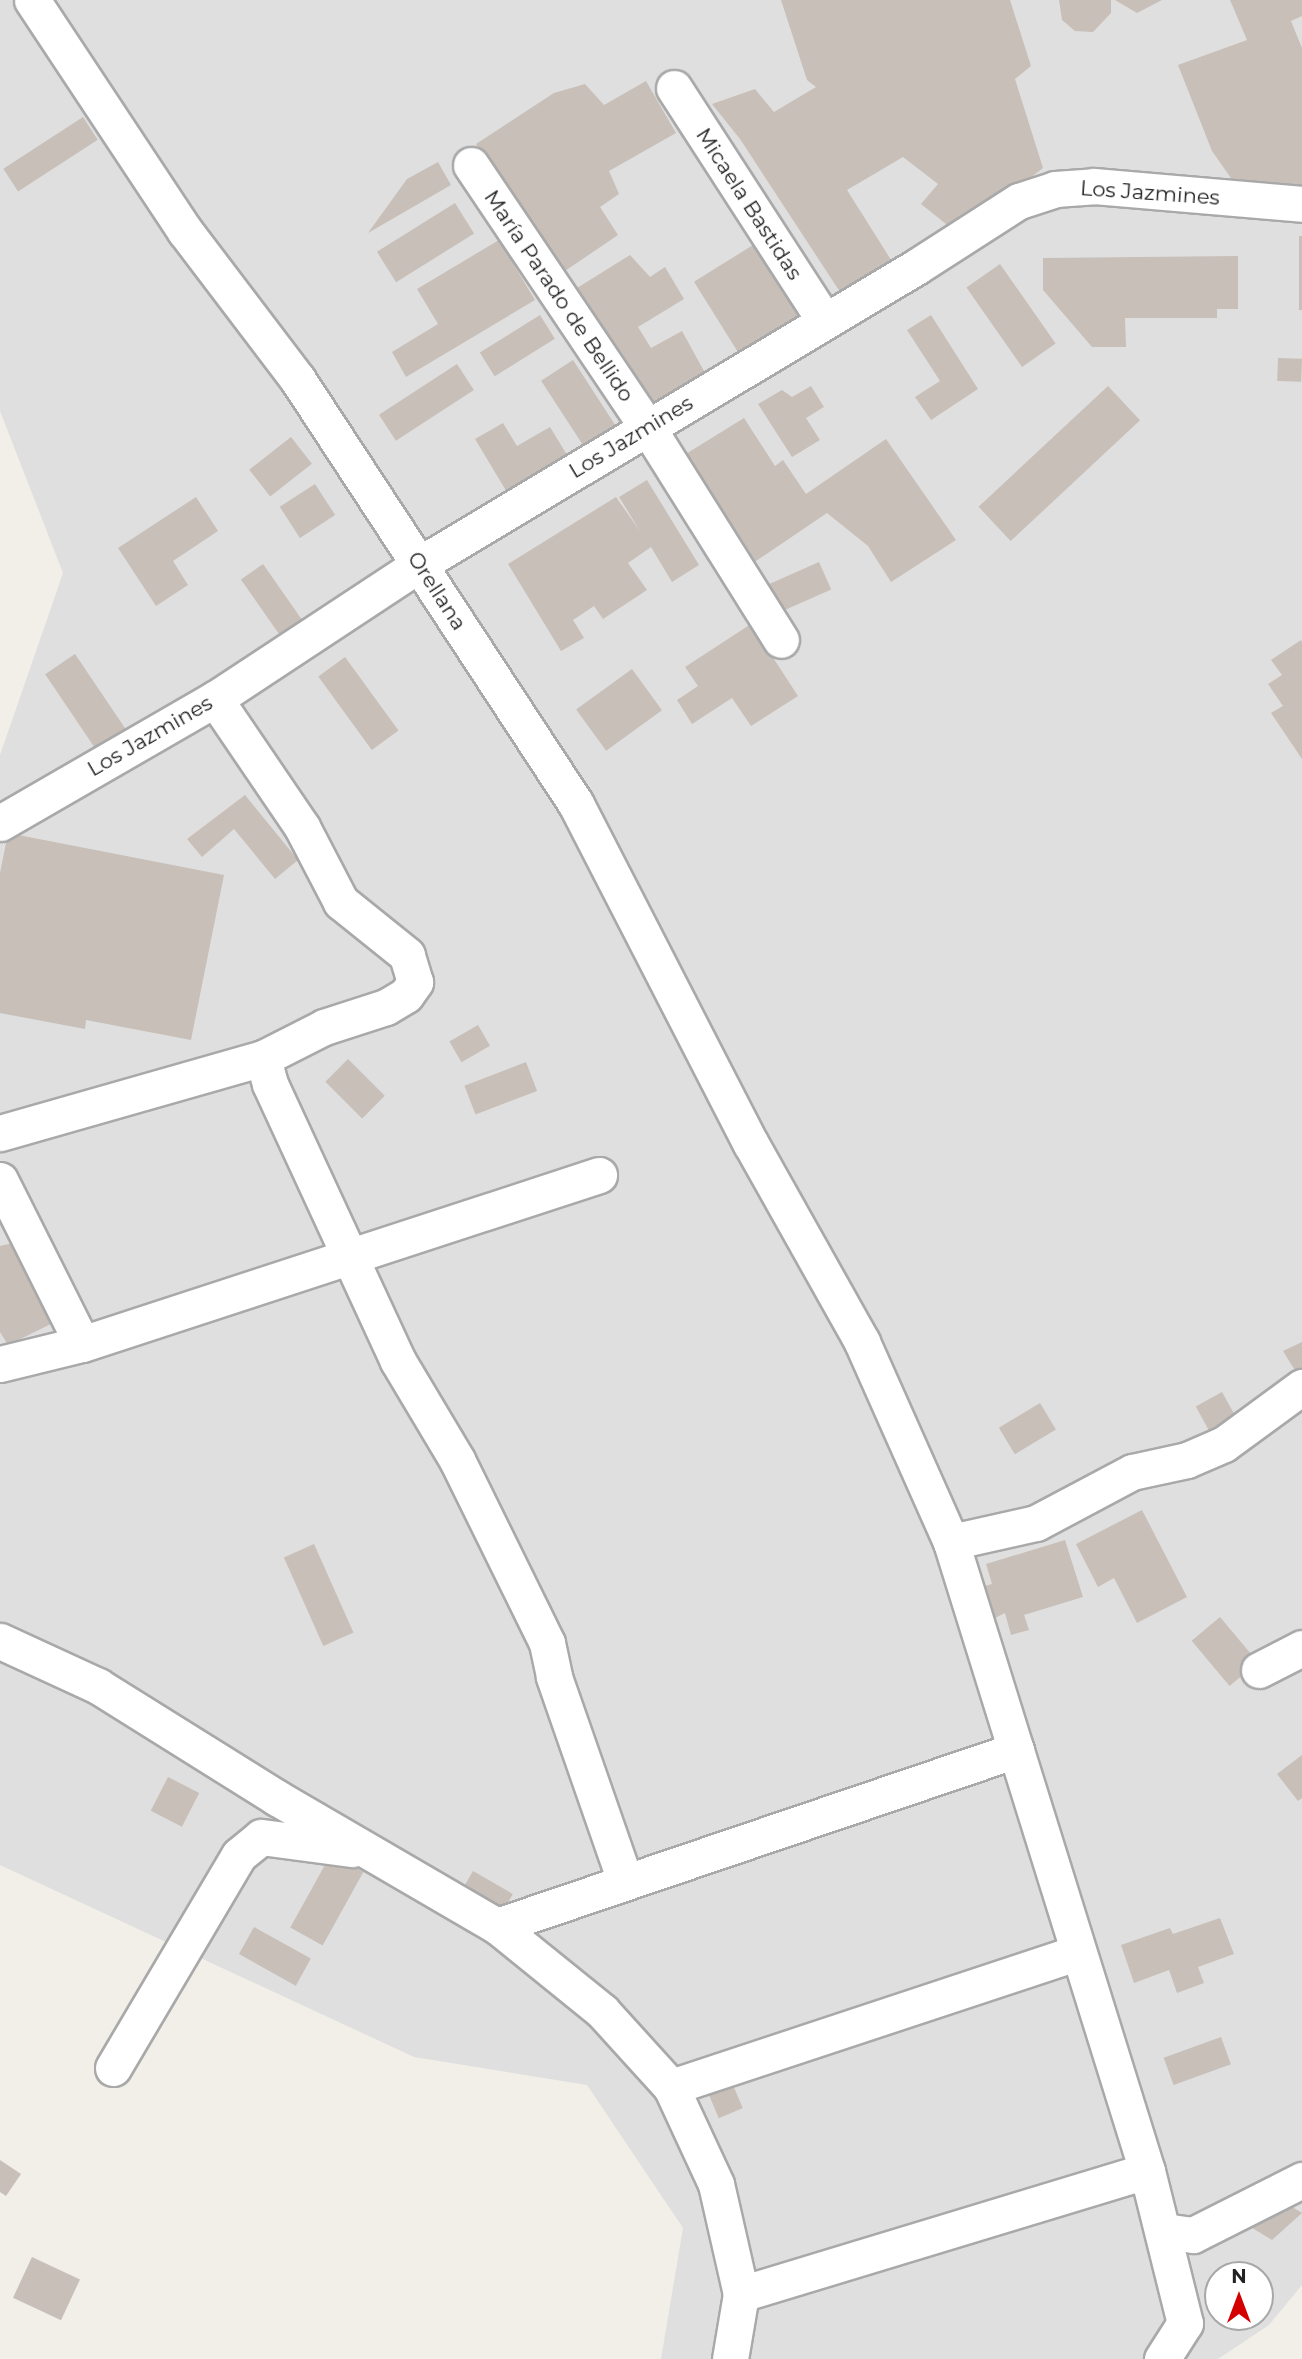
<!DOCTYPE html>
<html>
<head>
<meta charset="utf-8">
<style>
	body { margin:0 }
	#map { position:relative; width:1302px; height:2359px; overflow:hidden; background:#f2efe9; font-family:Montserrat,sans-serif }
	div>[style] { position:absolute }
	.residential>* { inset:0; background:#e0dfdf }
	.building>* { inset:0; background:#c7bfb8; transform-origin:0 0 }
	.roads { filter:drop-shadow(2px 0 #a9a9a9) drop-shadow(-2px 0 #a9a9a9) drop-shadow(0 2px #a9a9a9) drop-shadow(0 -2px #a9a9a9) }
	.minor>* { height:35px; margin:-17.5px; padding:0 17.5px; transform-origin:17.5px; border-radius:17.5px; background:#fff }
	span { translate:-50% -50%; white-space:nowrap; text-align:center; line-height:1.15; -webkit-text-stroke:5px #fff; paint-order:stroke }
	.street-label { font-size:21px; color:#222 }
	.north { position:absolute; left:1204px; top:2261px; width:70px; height:70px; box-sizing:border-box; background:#fff; border:2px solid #a7a7a7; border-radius:50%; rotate:0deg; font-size:19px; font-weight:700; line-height:28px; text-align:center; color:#222 }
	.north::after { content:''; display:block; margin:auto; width:24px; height:32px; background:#d40000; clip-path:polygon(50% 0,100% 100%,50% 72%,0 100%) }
</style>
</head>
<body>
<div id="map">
	<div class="residential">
		<div style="clip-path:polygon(evenodd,0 0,1302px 0,1302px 2285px,1269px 2325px,1218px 2359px,661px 2359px,683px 2228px,587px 2085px,414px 2057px,0 1865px,0 755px,63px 573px,0 411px,0 0,1218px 2275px,1260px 2275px,1260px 2317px,1218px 2317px,1218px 2275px)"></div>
	</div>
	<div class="building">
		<div style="clip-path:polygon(781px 0,1010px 0,1031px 66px,1015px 79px,1043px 168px,978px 218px,951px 228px,921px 204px,938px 184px,903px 157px,847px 190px,893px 263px,842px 295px,740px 139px,712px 104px,755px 89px,774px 112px,816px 87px,807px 80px)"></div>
		<div style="clip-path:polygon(1059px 0,1111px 0,1111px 13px,1093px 32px,1075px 31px,1062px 20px)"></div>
		<div style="clip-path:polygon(1115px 0,1162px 0,1137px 13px)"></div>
		<div style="clip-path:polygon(1230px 0,1302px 0,1302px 16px,1291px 21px,1302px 48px,1302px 191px,1238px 188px,1212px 151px,1178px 65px,1247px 40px)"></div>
		<div style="clip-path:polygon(646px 81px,676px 133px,609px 171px,619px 194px,600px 207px,618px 235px,556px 277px,476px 144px,554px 93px,585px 84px,604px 105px)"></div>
		<div style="left:83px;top:117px;width:27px;height:95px;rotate:57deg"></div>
		<div style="clip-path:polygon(438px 162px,451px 185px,368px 233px,407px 179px)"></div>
		<div style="left:455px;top:203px;width:36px;height:92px;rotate:58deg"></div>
		<div style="left:1299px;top:236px;width:3px;height:74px"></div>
		<div style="clip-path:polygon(499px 240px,535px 300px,406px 377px,392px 352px,438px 324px,417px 289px)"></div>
		<div style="left:761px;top:240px;width:93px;height:79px;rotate:58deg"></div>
		<div style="clip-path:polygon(630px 255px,650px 277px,665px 267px,684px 299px,638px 327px,651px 348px,682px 331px,710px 382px,656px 411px,577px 288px)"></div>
		<div style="clip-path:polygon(1238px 256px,1238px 309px,1217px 309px,1217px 318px,1125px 318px,1126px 347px,1092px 347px,1043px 290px,1043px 258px)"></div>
		<div style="left:1000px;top:264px;width:97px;height:41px;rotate:55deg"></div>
		<div style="left:540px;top:315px;width:28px;height:71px;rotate:58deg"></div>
		<div style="clip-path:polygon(931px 315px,978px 389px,931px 420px,915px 397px,940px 381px,907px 330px)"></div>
		<div style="left:1278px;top:358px;width:24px;height:23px;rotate:2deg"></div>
		<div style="left:573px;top:360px;width:86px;height:38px;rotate:57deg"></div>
		<div style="left:457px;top:364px;width:31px;height:93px;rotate:57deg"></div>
		<div style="clip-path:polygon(811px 386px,824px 407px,806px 418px,820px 440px,792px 457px,758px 404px,782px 390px,792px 397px)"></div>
		<div style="left:1108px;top:386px;width:47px;height:177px;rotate:47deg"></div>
		<div style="clip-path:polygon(744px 418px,775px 466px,783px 460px,806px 494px,886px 439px,956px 540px,891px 582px,868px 546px,827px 513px,750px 565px,681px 457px)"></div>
		<div style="clip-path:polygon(503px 423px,517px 446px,550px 427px,575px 468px,514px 504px,475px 439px)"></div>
		<div style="left:291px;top:437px;width:34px;height:53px;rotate:52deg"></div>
		<div style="clip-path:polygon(647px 480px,699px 565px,672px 582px,651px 547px,628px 563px,647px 590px,603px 619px,594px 606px,573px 620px,584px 638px,561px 651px,508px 564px,616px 497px,640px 531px,619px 497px)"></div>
		<div style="left:315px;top:484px;width:37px;height:42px;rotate:57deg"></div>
		<div style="clip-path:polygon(196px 497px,218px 531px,173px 561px,188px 585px,156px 606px,118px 548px)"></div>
		<div style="left:819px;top:562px;width:30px;height:55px;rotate:66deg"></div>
		<div style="left:263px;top:564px;width:79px;height:27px;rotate:55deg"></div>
		<div style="clip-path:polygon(751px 624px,798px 696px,751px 726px,732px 698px,692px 724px,677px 700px,698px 686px,685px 667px)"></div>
		<div style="clip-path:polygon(1301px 640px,1302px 642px,1302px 759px,1271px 713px,1283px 706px,1268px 684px,1282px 675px,1271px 660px)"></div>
		<div style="left:75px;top:654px;width:92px;height:36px;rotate:56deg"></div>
		<div style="left:345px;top:657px;width:91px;height:33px;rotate:54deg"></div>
		<div style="left:632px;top:669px;width:51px;height:69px;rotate:54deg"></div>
		<div style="clip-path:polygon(245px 795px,298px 860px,275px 879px,234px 829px,202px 857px,187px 839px)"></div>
		<div style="clip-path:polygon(8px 833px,224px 875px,191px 1040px,86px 1020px,85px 1029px,0 1013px,0 873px)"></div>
		<div style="left:478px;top:1025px;width:24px;height:33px;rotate:60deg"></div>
		<div style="left:348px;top:1059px;width:52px;height:32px;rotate:45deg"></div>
		<div style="left:526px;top:1062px;width:31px;height:66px;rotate:69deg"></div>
		<div style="clip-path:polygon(13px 1243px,57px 1321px,8px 1345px,0 1332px,0 1246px)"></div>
		<div style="clip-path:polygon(1302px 1342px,1302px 1369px,1296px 1372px,1283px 1351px)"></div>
		<div style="left:1222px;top:1392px;width:31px;height:30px;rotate:61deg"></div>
		<div style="left:1040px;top:1403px;width:31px;height:48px;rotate:59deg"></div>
		<div style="clip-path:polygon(1142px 1510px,1187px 1597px,1137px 1623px,1114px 1578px,1098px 1587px,1076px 1544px)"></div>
		<div style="clip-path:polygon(1065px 1540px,1083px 1597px,1024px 1615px,1029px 1630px,1011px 1635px,1005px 1613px,991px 1620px,981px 1587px,992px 1584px,986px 1564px)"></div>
		<div style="left:314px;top:1544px;width:97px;height:33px;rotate:66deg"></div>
		<div style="left:1220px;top:1617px;width:59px;height:37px;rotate:50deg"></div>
		<div style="clip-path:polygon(1302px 1755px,1302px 1798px,1298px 1801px,1277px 1774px)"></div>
		<div style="left:168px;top:1777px;width:35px;height:38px;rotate:27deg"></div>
		<div style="left:331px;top:1854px;width:37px;height:84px;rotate:29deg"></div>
		<div style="left:473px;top:1871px;width:46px;height:26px;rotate:30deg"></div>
		<div style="clip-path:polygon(1220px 1918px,1234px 1954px,1198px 1967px,1204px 1983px,1177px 1993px,1169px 1970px,1134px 1983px,1121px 1945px,1170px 1928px,1173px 1934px)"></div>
		<div style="left:254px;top:1927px;width:65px;height:31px;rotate:29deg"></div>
		<div style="left:1221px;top:2037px;width:29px;height:61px;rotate:70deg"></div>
		<div style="left:733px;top:2085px;width:25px;height:26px;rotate:67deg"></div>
		<div style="clip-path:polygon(0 2160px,21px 2174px,6px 2196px,0 2192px)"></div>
		<div style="clip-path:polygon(1276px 2197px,1302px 2213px,1272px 2240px,1244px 2223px)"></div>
		<div style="left:32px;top:2257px;width:53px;height:45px;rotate:25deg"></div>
	</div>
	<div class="roads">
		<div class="minor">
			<div style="left:32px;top:0;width:277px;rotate:56.5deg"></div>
			<div style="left:185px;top:231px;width:187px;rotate:52.8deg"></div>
			<div style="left:298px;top:380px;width:507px;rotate:56.75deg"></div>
			<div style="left:576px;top:804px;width:382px;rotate:62.8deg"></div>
			<div style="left:751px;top:1144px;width:227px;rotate:60.7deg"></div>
			<div style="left:862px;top:1342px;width:219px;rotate:66deg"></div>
			<div style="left:951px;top:1542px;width:659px;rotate:72.69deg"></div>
			<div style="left:1147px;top:2171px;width:157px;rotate:76deg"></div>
			<div style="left:1185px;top:2323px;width:43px;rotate:122.6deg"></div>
			<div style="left:674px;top:88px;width:276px;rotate:57.1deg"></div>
			<div style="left:471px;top:165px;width:317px;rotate:56.1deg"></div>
			<div style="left:648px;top:428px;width:250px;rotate:57.9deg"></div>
			<div style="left:0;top:823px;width:248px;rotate:-30deg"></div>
			<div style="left:215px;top:699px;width:245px;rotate:-33.4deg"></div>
			<div style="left:420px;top:564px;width:578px;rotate:-30.91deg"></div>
			<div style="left:916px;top:267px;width:122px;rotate:-32.7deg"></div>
			<div style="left:1019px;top:201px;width:38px;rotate:-18deg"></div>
			<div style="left:1055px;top:189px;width:39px;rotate:-4deg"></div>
			<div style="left:1094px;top:186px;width:209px;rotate:4.9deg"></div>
			<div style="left:263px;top:1058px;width:27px;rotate:75deg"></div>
			<div style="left:270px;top:1084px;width:305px;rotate:65.2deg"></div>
			<div style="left:398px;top:1361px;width:115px;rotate:59.2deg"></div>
			<div style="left:457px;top:1460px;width:204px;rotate:63.8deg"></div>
			<div style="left:547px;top:1643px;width:35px;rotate:78deg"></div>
			<div style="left:554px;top:1677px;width:216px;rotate:70.8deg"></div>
			<div style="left:0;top:1133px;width:273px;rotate:-15.9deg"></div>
			<div style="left:263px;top:1058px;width:68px;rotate:-26.9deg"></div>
			<div style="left:324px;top:1027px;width:65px;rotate:-17.9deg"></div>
			<div style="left:386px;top:1007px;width:23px;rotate:-31deg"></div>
			<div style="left:406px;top:995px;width:16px;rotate:-55deg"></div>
			<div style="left:415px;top:982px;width:28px;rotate:-107deg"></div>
			<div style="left:407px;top:955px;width:85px;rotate:-141.2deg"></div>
			<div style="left:341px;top:902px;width:85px;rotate:-117.5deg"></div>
			<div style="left:302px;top:827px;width:155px;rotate:-124.2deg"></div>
			<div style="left:0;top:1180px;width:183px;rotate:63.4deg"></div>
			<div style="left:0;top:1364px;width:84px;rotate:-13.7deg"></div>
			<div style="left:82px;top:1344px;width:544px;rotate:-18.1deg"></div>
			<div style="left:951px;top:1542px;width:87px;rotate:-12.6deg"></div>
			<div style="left:1036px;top:1523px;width:109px;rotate:-28deg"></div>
			<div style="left:1132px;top:1472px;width:56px;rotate:-12.3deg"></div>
			<div style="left:1187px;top:1460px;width:40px;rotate:-23.4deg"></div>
			<div style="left:1224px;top:1444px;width:97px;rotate:-36.2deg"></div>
			<div style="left:0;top:1641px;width:108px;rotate:24.7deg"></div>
			<div style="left:98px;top:1686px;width:211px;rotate:32deg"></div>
			<div style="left:277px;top:1798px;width:255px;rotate:30.2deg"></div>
			<div style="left:497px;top:1926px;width:135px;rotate:39deg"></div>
			<div style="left:602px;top:2011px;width:103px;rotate:47.8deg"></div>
			<div style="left:671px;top:2087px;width:107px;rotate:65.1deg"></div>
			<div style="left:716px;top:2184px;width:113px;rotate:77.2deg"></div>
			<div style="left:741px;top:2294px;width:66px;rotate:99.6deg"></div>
			<div style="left:1259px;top:1670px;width:48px;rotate:-27.1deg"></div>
			<div style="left:497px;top:1926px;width:548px;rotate:-18.73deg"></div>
			<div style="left:113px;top:2068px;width:247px;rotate:-59.4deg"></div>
			<div style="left:239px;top:1855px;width:28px;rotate:-39deg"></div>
			<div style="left:261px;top:1837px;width:92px;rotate:7.5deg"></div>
			<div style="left:671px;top:2087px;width:427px;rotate:-18.3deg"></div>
			<div style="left:1164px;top:2231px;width:29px;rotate:8deg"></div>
			<div style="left:1193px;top:2235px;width:122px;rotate:-26.8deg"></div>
			<div style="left:741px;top:2294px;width:424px;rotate:-16.9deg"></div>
		</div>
	</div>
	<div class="street-label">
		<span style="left:1150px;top:193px;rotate:4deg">Los Jazmines</span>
		<span style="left:749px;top:204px;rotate:57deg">Micaela Bastidas</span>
		<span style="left:559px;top:296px;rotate:56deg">María Parado de Bellido</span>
		<span style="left:631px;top:437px;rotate:-31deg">Los Jazmines</span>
		<span style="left:437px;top:591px;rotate:57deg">Orellana</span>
		<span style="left:150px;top:736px;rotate:-30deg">Los Jazmines</span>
	</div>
	<div class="north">N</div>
</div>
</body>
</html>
